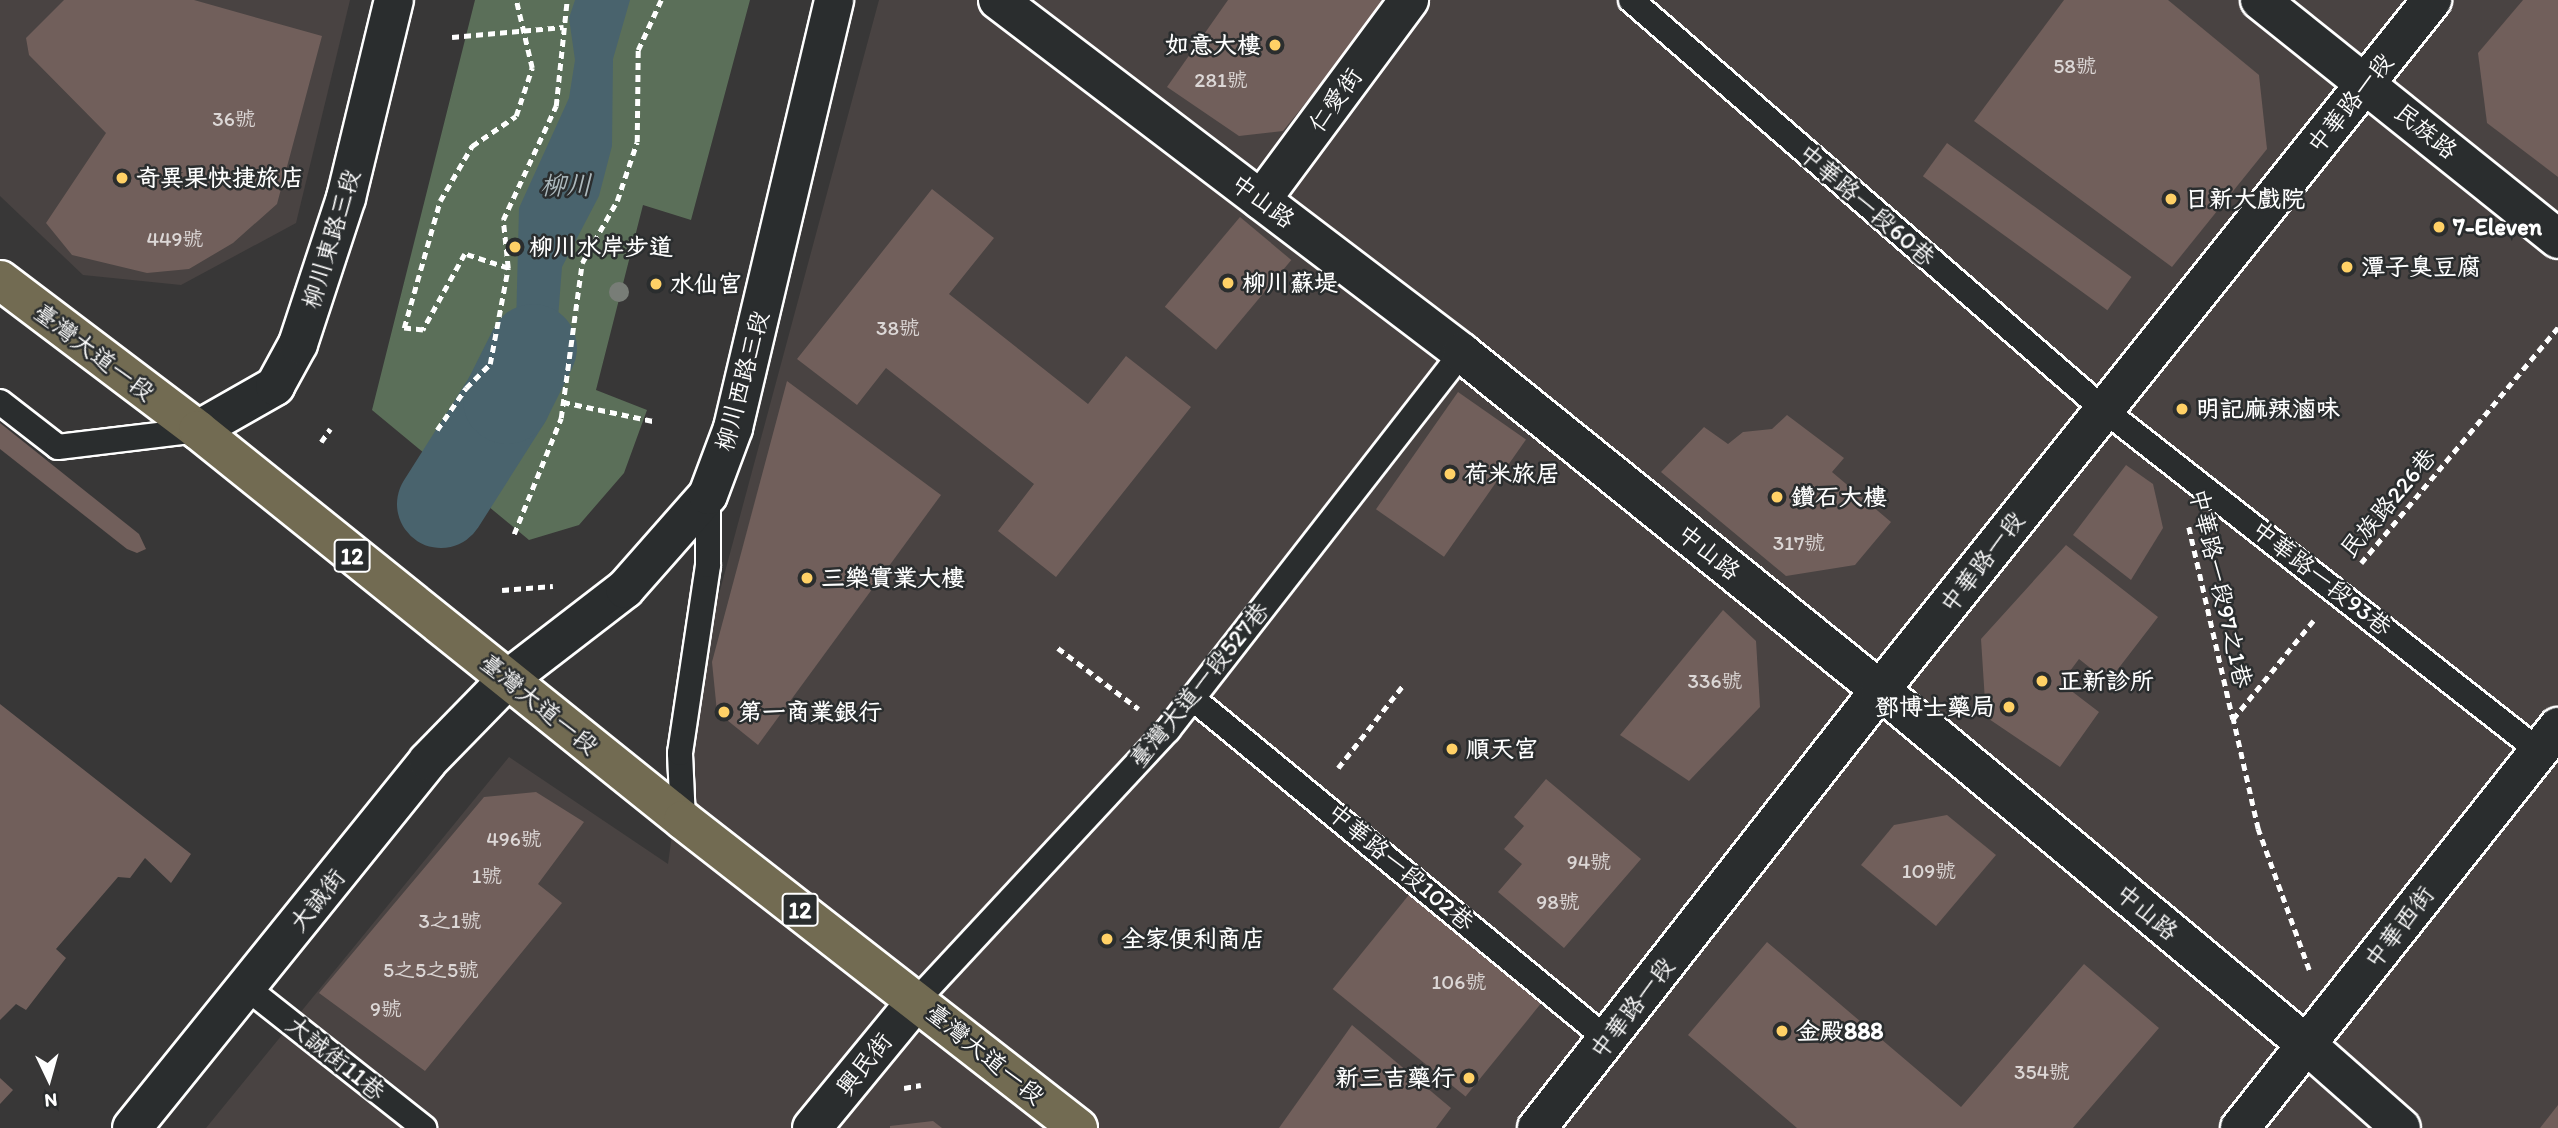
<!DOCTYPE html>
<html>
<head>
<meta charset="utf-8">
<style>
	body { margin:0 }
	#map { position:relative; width:2558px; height:1128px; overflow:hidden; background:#383737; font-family:Itim,"LXGW WenKai TC",sans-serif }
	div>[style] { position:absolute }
	.built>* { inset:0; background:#494342 }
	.green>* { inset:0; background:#5b6f59 }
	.water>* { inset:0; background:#49636d }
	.river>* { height:88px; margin:-44px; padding:0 44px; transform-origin:44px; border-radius:44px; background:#49636d }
	.building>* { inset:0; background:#715f5b; transform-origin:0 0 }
	.path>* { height:4.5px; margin-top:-2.25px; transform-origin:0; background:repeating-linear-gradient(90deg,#fff 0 7px,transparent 0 12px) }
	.roads { filter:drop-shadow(2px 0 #fff) drop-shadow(-2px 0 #fff) drop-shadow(0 2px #fff) drop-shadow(0 -2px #fff) }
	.service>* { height:24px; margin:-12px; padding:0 12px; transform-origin:12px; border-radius:12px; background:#2a2d2e }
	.minor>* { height:38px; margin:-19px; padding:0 19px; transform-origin:19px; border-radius:19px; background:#2a2d2e }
	.primary>* { height:38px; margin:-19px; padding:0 19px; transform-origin:19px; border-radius:19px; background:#726b52 }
	.trees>* { width:20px; height:20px; margin:-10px; border-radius:50%; background:#787d77 }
	.dots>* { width:19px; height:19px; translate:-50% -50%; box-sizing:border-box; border:4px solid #2a2d2e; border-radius:50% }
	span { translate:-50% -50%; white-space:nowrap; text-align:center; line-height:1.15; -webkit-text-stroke:5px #2a2d2e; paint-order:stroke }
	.number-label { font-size:21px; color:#dcd7d6 }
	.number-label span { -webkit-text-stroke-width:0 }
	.shield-label span { padding:2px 5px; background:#2a2d2e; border:2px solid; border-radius:5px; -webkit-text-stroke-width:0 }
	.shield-label { font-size:23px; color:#fff; font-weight:700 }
	.poi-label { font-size:24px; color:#fff; font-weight:700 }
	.right { translate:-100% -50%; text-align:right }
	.left { translate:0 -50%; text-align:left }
	.street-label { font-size:24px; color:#fff }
	.water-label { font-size:26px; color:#adb9bd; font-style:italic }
	.north { position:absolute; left:14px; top:1044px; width:70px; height:70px; -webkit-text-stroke:5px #2a2d2e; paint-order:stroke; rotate:175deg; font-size:19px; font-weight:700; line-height:28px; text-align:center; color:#fff }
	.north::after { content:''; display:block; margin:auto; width:24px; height:32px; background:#fff; clip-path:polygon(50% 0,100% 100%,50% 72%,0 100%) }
</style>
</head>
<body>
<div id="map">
	<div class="built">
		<div style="clip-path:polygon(0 0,350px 0,296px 223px,181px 285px,83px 275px,0 196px)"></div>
		<div style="clip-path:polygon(879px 0,2558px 0,2558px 1128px,206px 1128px,509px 757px,668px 864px,691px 698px)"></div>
	</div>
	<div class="green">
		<div style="clip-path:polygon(475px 0,750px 0,691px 220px,643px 205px,596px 390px,647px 410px,624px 473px,579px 525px,529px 540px,372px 410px)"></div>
	</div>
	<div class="water">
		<div style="clip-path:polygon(575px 0,630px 0,613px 59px,612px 146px,599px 196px,562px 267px,555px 356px,542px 404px,524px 453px,505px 472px,454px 439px,516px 326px,519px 208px,569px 98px,575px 60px,569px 18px)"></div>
	</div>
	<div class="river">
		<div style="left:441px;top:504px;width:123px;rotate:-57.6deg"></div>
		<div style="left:507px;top:400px;width:58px;rotate:-63.4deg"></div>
	</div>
	<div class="building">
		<div style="clip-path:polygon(64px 0,194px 0,322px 36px,277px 204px,233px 243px,189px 269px,147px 273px,72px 255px,46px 223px,106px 133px,29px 55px,26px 38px)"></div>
		<div style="clip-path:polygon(1228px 0,1379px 0,1387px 2px,1283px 131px,1239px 136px,1167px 87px)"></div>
		<div style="clip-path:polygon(2064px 0,2168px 0,2259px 75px,2267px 149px,2172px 267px,1974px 121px)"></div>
		<div style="clip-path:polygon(2523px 0,2558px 0,2558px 177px,2487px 123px,2478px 53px)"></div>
		<div style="left:1947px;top:143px;width:228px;height:41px;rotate:36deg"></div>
		<div style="clip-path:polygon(932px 189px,994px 238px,949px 294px,1088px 404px,1126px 356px,1191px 407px,1056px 577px,998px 531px,1034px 484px,886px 368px,857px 405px,797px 359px)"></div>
		<div style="left:1240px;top:217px;width:67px;height:117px;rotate:40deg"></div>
		<div style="clip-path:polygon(787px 381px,941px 495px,758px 745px,717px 712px,712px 662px)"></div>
		<div style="left:1458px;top:392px;width:83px;height:143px;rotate:35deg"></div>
		<div style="clip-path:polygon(1787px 415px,1844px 458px,1832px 472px,1891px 522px,1855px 565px,1786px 576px,1661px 472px,1704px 427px,1728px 444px,1743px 432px,1772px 429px)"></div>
		<div style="clip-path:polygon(0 423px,139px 534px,146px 549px,137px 553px,127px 549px,0 449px)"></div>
		<div style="clip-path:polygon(2126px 465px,2153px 484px,2163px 528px,2131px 580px,2073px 535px)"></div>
		<div style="clip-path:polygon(2066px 545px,2158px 617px,2108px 682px,2079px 659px,2061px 683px,2099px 712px,2060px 767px,1986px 717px,1981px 639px)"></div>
		<div style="clip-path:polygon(1723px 610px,1756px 641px,1760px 707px,1689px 781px,1620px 735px)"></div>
		<div style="clip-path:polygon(0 704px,191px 854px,171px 883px,145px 858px,130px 878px,118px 877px,56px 949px,66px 958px,26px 1010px,16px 1004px,0 1020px)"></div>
		<div style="clip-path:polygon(1546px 779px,1641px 859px,1564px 948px,1498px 892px,1522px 864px,1504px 849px,1524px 826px,1514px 817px)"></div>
		<div style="clip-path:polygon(536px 792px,584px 822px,538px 884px,562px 903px,425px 1071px,319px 993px,484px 797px)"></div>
		<div style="clip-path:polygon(1947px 815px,1996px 855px,1936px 926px,1861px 865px,1894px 825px)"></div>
		<div style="left:1412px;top:891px;width:171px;height:126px;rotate:39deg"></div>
		<div style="clip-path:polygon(1767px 942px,1961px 1107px,2084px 964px,2159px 1028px,2073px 1128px,1797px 1128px,1688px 1035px)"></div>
		<div style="clip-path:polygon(1352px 1025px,1451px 1108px,1436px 1128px,1279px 1128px)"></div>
		<div style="clip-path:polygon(0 1078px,13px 1090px,0 1104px)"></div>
		<div style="clip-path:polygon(2558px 1105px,2558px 1128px,2540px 1128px)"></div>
		<div style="clip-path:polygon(933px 1121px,942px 1128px,890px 1128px,890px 1126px)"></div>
	</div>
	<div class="path">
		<div style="left:452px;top:37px;width:112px;rotate:-5.1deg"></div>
		<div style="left:508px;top:268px;width:45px;rotate:-162deg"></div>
		<div style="left:465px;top:254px;width:87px;rotate:118.9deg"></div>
		<div style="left:423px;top:330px;width:19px;rotate:-174deg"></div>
		<div style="left:404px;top:328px;width:132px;rotate:-74.2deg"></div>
		<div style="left:440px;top:201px;width:64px;rotate:-59.8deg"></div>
		<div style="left:472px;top:146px;width:53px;rotate:-34.3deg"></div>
		<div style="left:516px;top:116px;width:51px;rotate:-71.6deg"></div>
		<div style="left:532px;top:68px;width:70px;rotate:-103.2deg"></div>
		<div style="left:563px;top:402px;width:92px;rotate:11.9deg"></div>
		<div style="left:437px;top:430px;width:51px;rotate:-55.4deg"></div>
		<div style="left:466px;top:388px;width:34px;rotate:-45deg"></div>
		<div style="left:490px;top:364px;width:98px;rotate:-79.4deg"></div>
		<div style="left:508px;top:268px;width:48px;rotate:-95.9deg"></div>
		<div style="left:503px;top:220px;width:126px;rotate:-65.1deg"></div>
		<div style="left:556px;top:106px;width:107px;rotate:-84.1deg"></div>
		<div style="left:321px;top:442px;width:16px;rotate:-55deg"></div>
		<div style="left:2189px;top:527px;width:197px;rotate:77.1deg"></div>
		<div style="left:514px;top:534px;width:125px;rotate:-67.9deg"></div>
		<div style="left:561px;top:418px;width:156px;rotate:-82.3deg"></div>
		<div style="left:582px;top:263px;width:71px;rotate:-60.6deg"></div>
		<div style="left:617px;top:201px;width:62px;rotate:-71.3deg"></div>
		<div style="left:637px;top:142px;width:92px;rotate:-89.4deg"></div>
		<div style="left:638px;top:50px;width:55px;rotate:-65.3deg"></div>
		<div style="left:2361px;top:563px;width:307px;rotate:-50.1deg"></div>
		<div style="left:502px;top:590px;width:51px;rotate:-4.5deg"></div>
		<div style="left:1058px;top:648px;width:101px;rotate:37deg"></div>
		<div style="left:1338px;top:768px;width:107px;rotate:-51.8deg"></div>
		<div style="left:2309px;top:970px;width:150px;rotate:-109.9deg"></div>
		<div style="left:2258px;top:829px;width:113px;rotate:-102.8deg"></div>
		<div style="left:2233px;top:719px;width:127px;rotate:-50.8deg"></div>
		<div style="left:904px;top:1088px;width:17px;rotate:-10deg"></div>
	</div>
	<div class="roads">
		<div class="service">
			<div style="left:1631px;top:0;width:625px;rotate:40.91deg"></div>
			<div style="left:2103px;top:409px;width:554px;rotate:38.11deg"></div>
			<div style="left:0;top:402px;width:73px;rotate:37.8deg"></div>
			<div style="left:58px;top:447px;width:141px;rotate:-6.9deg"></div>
			<div style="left:1192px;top:698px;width:539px;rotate:39.42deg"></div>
			<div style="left:683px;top:820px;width:67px;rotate:-92.6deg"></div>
			<div style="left:680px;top:753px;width:190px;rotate:-81.5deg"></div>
			<div style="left:708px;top:565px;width:70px;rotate:-90deg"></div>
			<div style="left:247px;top:988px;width:226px;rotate:38.3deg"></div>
			<div style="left:917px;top:1000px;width:369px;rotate:-47.1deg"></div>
			<div style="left:1168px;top:730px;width:478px;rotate:-52.1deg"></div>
		</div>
		<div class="minor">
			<div style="left:998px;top:0;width:583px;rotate:37.26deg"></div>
			<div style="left:1462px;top:353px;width:537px;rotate:38.88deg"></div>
			<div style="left:1880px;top:690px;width:555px;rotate:39.74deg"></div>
			<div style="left:2307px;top:1045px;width:125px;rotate:41.4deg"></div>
			<div style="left:2260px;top:0;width:382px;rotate:38.7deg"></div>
			<div style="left:1261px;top:200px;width:249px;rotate:-53.5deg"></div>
			<div style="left:198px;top:430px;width:89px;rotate:-29.7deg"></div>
			<div style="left:275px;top:386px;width:48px;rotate:-61.3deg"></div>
			<div style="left:298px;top:344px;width:154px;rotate:-71.8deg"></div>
			<div style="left:346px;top:198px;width:204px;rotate:-76.4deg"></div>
			<div style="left:132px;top:1128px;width:471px;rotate:-51.1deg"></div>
			<div style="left:428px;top:761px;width:115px;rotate:-45.7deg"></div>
			<div style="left:508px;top:679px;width:148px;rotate:-37.6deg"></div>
			<div style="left:625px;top:589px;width:125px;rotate:-48.6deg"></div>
			<div style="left:708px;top:495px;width:72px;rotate:-69.5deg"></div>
			<div style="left:733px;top:428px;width:440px;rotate:-76.7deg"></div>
			<div style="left:812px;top:1128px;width:166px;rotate:-50.6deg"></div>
			<div style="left:1537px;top:1128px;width:556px;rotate:-51.94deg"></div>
			<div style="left:1880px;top:690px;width:884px;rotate:-51.34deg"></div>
			<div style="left:2240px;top:1128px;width:512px;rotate:-51.58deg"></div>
		</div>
		<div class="primary">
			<div style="left:0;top:280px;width:248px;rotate:37.1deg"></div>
			<div style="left:198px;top:430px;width:622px;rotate:38.8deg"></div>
			<div style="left:683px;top:820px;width:501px;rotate:37.95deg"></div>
		</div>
	</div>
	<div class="trees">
		<div style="left:619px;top:292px"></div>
	</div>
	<div class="dots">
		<div style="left:1275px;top:45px;background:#ffd166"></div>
		<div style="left:122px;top:178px;background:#ffd166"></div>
		<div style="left:2171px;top:199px;background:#ffd166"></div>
		<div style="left:2439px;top:227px;background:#ffd166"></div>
		<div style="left:515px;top:247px;background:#ffd166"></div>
		<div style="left:2347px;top:267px;background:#ffd166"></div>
		<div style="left:1228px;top:283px;background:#ffd166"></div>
		<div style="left:656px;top:284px;background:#ffd166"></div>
		<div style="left:2182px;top:409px;background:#ffd166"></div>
		<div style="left:1450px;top:474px;background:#ffd166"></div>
		<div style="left:1777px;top:497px;background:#ffd166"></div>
		<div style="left:807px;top:578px;background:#ffd166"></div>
		<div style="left:2042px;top:681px;background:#ffd166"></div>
		<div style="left:2009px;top:707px;background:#ffd166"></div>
		<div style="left:724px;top:712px;background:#ffd166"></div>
		<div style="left:1452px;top:749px;background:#ffd166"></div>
		<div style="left:1107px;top:939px;background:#ffd166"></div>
		<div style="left:1782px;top:1031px;background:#ffd166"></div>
		<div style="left:1469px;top:1078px;background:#ffd166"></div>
	</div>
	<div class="number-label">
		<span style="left:2075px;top:66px">58號</span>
		<span style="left:1221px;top:80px">281號</span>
		<span style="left:234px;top:119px">36號</span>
		<span style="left:175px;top:239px">449號</span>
		<span style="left:898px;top:328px">38號</span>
		<span style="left:1799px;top:543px">317號</span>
		<span style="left:1715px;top:681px">336號</span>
		<span style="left:514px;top:839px">496號</span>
		<span style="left:1589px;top:862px">94號</span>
		<span style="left:1929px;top:871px">109號</span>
		<span style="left:487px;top:876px">1號</span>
		<span style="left:1558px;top:902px">98號</span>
		<span style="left:450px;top:921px">3之1號</span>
		<span style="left:431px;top:970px">5之5之5號</span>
		<span style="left:1459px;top:982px">106號</span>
		<span style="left:386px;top:1009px">9號</span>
		<span style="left:2042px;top:1072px">354號</span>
	</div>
	<div class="shield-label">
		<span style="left:352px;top:556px">12</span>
		<span style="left:800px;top:910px">12</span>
	</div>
	<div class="poi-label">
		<span class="right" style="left:1261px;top:45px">如意大樓</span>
		<span class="left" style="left:136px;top:178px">奇異果快捷旅店</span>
		<span class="left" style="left:2185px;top:199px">日新大戲院</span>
		<span class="left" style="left:2453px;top:227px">7-Eleven</span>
		<span class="left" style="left:529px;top:247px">柳川水岸步道</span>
		<span class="left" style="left:2361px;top:267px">潭子臭豆腐</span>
		<span class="left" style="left:1242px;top:283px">柳川蘇堤</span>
		<span class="left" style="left:670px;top:284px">水仙宮</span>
		<span class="left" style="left:2196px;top:409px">明記麻辣滷味</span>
		<span class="left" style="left:1464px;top:474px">荷米旅居</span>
		<span class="left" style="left:1791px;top:497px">鑽石大樓</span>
		<span class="left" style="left:821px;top:578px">三樂實業大樓</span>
		<span class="left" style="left:2058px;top:681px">正新診所</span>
		<span class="right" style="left:1995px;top:707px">鄧博士藥局</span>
		<span class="left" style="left:738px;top:712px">第一商業銀行</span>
		<span class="left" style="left:1466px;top:749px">順天宮</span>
		<span class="left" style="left:1121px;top:939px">全家便利商店</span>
		<span class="left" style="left:1796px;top:1031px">金殿888</span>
		<span class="right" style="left:1455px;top:1078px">新三吉藥行</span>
	</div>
	<div class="street-label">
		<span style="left:1335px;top:100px;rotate:-54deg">仁愛街</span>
		<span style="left:2350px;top:103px;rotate:-51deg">中華路一段</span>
		<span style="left:2426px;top:131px;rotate:39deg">民族路</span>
		<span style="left:1263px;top:201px;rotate:37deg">中山路</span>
		<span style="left:1867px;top:205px;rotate:41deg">中華路一段60巷</span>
		<span style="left:331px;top:239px;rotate:-73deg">柳川東路三段</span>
		<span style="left:94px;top:352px;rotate:37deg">臺灣大道一段</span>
		<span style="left:742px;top:381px;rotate:-75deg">柳川西路三段</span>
		<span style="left:2388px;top:503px;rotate:-50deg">民族路226巷</span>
		<span style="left:1709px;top:552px;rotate:39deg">中山路</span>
		<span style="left:1982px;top:562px;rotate:-52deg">中華路一段</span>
		<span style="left:2322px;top:578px;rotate:38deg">中華路一段93巷</span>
		<span style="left:2221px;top:588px;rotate:77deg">中華路一段97之1巷</span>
		<span style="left:1199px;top:685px;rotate:-51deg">臺灣大道一段527巷</span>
		<span style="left:539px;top:704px;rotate:39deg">臺灣大道一段</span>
		<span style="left:1401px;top:867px;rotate:40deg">中華路一段102巷</span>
		<span style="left:317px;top:900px;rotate:-51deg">大誠街</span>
		<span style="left:2147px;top:912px;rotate:40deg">中山路</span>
		<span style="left:2399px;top:927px;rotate:-52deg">中華西街</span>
		<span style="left:1632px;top:1008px;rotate:-52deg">中華路一段</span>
		<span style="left:985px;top:1054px;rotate:39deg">臺灣大道一段</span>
		<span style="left:336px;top:1058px;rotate:39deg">大誠街11巷</span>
		<span style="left:864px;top:1064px;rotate:-51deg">興民街</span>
	</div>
	<div class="water-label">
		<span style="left:566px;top:186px">柳川</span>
	</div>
	<div class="north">N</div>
</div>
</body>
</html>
